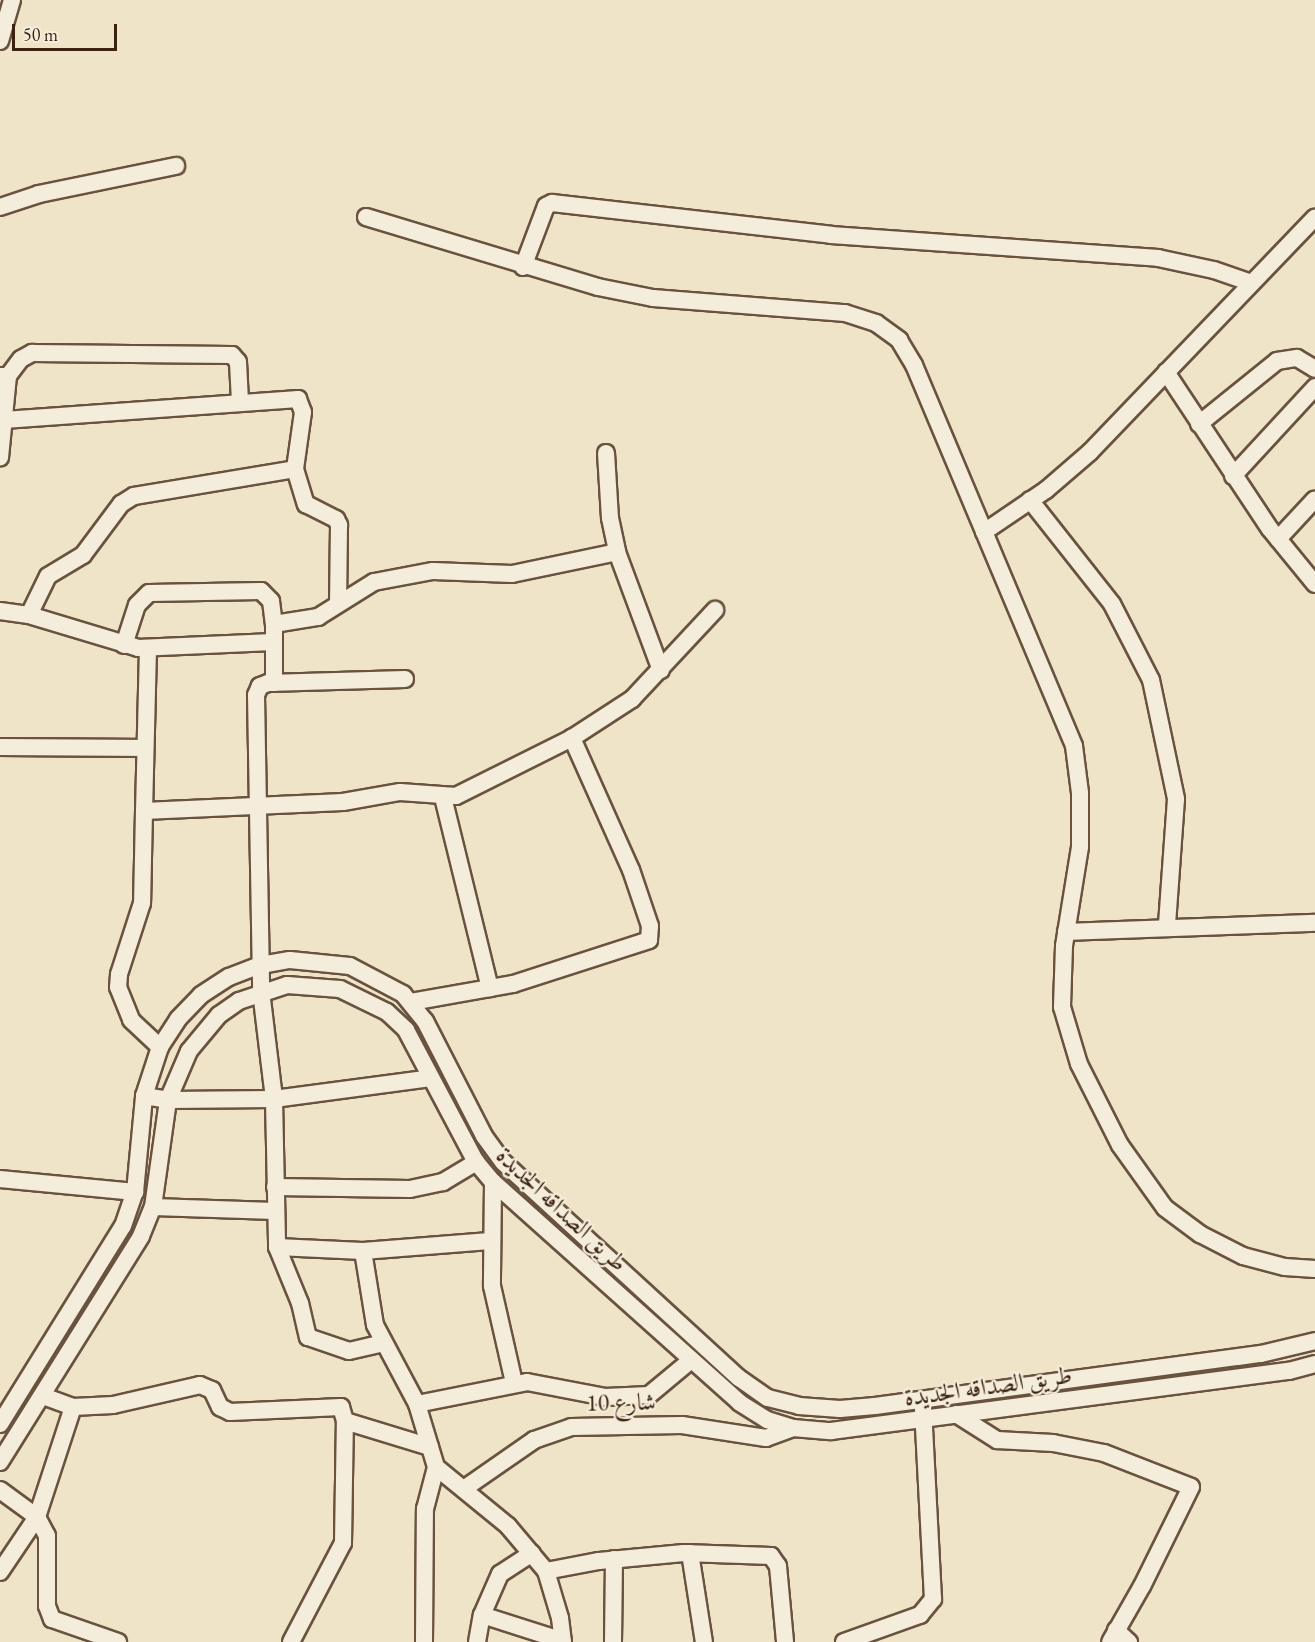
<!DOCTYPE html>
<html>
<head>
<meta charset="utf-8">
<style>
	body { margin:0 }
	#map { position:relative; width:1315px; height:1642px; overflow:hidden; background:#efe4c8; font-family:"EB Garamond",Amiri,serif }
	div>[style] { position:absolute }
	.roads { filter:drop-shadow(2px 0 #69533f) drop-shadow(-2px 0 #69533f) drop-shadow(0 2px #69533f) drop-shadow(0 -2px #69533f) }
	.minor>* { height:16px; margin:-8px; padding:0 8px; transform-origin:8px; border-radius:8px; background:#f5eddb }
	span { translate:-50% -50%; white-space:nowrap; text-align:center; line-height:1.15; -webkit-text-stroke:4.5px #f5eddb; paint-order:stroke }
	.street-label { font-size:24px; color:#3c2311 }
	.scale { position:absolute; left:12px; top:24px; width:105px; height:27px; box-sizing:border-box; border:3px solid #3c2311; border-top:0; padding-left:8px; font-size:18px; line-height:21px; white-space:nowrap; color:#3c2311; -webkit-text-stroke:4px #f5eddb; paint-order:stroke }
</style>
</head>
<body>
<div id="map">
	<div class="roads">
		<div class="minor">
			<div style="left:0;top:41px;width:43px;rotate:-73.7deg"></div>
			<div style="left:0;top:207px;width:41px;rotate:-18.4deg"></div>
			<div style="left:39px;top:194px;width:140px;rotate:-11.6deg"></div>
			<div style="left:366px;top:217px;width:242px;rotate:16.8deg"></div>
			<div style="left:598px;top:287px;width:56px;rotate:11.3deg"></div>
			<div style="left:653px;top:298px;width:193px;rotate:4.5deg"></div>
			<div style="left:845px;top:313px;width:33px;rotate:18deg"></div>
			<div style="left:876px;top:323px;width:29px;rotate:36deg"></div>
			<div style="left:899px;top:340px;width:29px;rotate:59deg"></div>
			<div style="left:914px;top:365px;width:413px;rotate:67.2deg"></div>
			<div style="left:1074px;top:746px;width:47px;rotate:82.7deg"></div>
			<div style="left:1080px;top:793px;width:54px;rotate:90deg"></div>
			<div style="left:1080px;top:847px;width:100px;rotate:99.2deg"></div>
			<div style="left:1064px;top:946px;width:61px;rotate:91.9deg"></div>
			<div style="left:1062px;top:1007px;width:59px;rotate:73.4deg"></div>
			<div style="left:1079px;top:1064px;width:91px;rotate:63.2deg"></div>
			<div style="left:1120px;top:1145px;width:77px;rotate:54.5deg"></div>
			<div style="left:1165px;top:1208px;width:44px;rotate:36.6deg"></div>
			<div style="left:1200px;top:1234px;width:48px;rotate:27.1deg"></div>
			<div style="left:1243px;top:1256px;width:43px;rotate:14.7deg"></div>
			<div style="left:1285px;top:1267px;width:30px;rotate:4deg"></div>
			<div style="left:523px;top:267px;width:65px;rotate:-69.3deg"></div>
			<div style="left:546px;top:206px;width:7px;rotate:-27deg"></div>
			<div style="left:552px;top:203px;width:281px;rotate:6.5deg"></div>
			<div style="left:831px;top:235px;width:328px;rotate:4deg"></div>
			<div style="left:1158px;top:258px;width:57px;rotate:12.1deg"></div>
			<div style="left:1214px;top:270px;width:39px;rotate:19deg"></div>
			<div style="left:1166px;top:372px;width:188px;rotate:56.5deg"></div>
			<div style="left:1270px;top:529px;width:71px;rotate:50.7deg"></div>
			<div style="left:0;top:376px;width:8px"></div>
			<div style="left:8px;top:376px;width:82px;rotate:95.6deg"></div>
			<div style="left:8px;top:376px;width:21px;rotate:-53deg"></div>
			<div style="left:21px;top:359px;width:13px;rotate:-29deg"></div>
			<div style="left:32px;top:353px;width:200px;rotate:0.6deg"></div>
			<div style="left:232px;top:355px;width:9px;rotate:49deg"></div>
			<div style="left:238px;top:362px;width:40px;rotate:87.1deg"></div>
			<div style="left:4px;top:420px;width:295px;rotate:-4.1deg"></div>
			<div style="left:298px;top:399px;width:14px;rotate:69deg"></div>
			<div style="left:303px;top:412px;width:58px;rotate:98deg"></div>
			<div style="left:295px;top:469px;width:37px;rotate:73deg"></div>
			<div style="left:306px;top:504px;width:34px;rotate:27deg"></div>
			<div style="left:336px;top:519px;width:7px;rotate:63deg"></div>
			<div style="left:339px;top:525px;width:77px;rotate:90.7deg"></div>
			<div style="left:1199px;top:424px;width:100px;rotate:-38.9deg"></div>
			<div style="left:1277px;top:361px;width:20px;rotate:-9deg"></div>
			<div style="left:1297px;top:358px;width:21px;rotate:31deg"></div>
			<div style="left:606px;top:453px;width:65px;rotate:86.5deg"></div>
			<div style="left:610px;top:518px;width:35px;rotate:78deg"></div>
			<div style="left:617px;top:552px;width:126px;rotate:69.6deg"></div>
			<div style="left:1233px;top:476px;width:121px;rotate:-47.3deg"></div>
			<div style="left:1030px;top:500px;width:132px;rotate:51.7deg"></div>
			<div style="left:1112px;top:604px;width:85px;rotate:62.8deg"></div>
			<div style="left:1151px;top:680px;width:122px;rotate:78.1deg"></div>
			<div style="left:1176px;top:799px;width:127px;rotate:94.1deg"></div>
			<div style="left:984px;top:532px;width:75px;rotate:-34.1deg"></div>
			<div style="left:1046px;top:490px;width:58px;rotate:-40.8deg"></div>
			<div style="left:1090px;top:452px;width:325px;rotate:-46.2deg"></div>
			<div style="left:1278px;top:539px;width:54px;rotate:-47.2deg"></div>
			<div style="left:0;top:611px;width:29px;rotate:8deg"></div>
			<div style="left:29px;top:615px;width:114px;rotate:16.8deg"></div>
			<div style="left:138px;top:648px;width:135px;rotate:-2.5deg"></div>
			<div style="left:29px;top:615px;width:43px;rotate:-64deg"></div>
			<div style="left:48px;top:576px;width:41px;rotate:-31deg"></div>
			<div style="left:83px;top:555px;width:64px;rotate:-53.3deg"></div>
			<div style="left:121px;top:504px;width:15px;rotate:-32deg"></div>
			<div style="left:134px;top:496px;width:163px;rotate:-9.5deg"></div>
			<div style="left:124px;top:645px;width:42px;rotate:-72deg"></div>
			<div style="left:137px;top:605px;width:17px;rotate:-45deg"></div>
			<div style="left:149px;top:593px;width:112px;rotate:-1deg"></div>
			<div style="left:261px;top:591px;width:14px;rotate:45deg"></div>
			<div style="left:271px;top:601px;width:23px;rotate:83deg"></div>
			<div style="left:148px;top:648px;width:163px;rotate:91.4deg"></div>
			<div style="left:144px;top:811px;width:199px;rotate:-2.6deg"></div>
			<div style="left:343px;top:802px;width:58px;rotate:-10deg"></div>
			<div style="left:400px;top:792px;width:56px;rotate:4.1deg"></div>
			<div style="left:456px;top:796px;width:130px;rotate:-26.6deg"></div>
			<div style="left:572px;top:738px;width:72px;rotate:-33deg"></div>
			<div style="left:632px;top:699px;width:122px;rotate:-47deg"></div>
			<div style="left:405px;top:679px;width:137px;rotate:178.3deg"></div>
			<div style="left:268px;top:683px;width:9px;rotate:159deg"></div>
			<div style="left:260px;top:686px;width:10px;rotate:114deg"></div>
			<div style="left:256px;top:695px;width:296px;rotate:89deg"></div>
			<div style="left:261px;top:991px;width:109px;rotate:83.1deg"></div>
			<div style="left:274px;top:1099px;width:148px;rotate:88.8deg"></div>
			<div style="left:277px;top:1247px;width:86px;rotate:2.7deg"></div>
			<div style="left:363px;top:1251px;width:127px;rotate:-4.5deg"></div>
			<div style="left:274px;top:683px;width:59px;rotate:-90deg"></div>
			<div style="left:274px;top:624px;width:45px;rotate:-9deg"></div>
			<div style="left:318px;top:617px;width:66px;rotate:-32deg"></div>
			<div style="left:374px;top:582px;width:60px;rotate:-10.6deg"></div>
			<div style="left:433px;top:571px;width:79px;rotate:2.2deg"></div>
			<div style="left:512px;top:574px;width:107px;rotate:-11.8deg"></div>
			<div style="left:0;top:747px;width:145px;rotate:0.4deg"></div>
			<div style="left:443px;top:797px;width:197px;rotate:76.2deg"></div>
			<div style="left:144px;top:811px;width:92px;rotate:91.2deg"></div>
			<div style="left:142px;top:903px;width:75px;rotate:107.9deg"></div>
			<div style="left:119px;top:974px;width:13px;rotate:94deg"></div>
			<div style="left:118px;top:987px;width:35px;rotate:68deg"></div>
			<div style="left:131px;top:1020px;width:40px;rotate:43deg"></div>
			<div style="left:1066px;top:932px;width:249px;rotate:-2.1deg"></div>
			<div style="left:411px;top:1002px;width:104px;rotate:-10deg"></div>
			<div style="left:513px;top:984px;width:143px;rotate:-17.9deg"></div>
			<div style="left:649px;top:940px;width:14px;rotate:-86deg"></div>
			<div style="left:650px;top:926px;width:59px;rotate:-108.7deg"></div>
			<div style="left:631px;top:870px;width:145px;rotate:-114.1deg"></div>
			<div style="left:144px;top:1096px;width:24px;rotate:9deg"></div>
			<div style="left:168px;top:1100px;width:106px;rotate:-0.5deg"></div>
			<div style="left:274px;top:1099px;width:158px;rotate:-7.6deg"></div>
			<div style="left:0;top:1179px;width:136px;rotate:5.5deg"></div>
			<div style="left:493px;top:1182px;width:104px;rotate:90.6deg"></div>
			<div style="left:492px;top:1286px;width:99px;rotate:77.2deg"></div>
			<div style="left:275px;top:1187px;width:135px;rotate:0.8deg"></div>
			<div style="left:410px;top:1189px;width:34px;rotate:-12deg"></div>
			<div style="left:443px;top:1182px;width:39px;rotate:-31deg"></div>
			<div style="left:153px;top:1207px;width:122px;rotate:1.9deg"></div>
			<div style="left:277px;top:1247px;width:61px;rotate:67.7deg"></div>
			<div style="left:300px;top:1303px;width:35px;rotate:77deg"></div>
			<div style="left:308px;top:1337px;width:43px;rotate:18.9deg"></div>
			<div style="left:349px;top:1351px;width:35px;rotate:-13deg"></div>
			<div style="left:363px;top:1251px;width:75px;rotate:80.8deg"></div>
			<div style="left:375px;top:1325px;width:89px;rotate:62deg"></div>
			<div style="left:417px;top:1404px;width:66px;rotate:73.2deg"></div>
			<div style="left:436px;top:1467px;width:93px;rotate:39.3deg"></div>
			<div style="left:508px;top:1526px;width:59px;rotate:49.8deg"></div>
			<div style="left:546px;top:1571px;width:49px;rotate:73.4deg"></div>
			<div style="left:560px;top:1618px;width:24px;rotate:83deg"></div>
			<div style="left:43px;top:1396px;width:32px;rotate:20deg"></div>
			<div style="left:417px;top:1404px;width:112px;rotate:-11.3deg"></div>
			<div style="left:527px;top:1382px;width:79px;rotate:10.9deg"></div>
			<div style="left:605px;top:1397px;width:44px;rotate:-2.6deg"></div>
			<div style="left:649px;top:1395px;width:55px;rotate:-39.8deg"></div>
			<div style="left:956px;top:1414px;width:49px;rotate:32.4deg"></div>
			<div style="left:997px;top:1440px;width:56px;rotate:3.1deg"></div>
			<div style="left:1053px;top:1443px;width:52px;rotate:11.1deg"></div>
			<div style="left:1104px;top:1453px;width:93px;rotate:21.3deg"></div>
			<div style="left:1191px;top:1487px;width:110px;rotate:116.3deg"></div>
			<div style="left:1142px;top:1586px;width:64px;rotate:119.7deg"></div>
			<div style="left:0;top:1424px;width:233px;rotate:-58.2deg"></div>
			<div style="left:123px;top:1226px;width:36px;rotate:-71deg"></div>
			<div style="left:135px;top:1192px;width:96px;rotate:-84.6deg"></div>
			<div style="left:144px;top:1096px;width:52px;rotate:-71.9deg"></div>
			<div style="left:160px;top:1047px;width:33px;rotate:-57deg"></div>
			<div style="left:178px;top:1019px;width:33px;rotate:-46deg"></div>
			<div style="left:201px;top:995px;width:33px;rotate:-33deg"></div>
			<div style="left:229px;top:977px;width:34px;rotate:-21deg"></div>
			<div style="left:261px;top:965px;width:29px;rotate:-10deg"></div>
			<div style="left:290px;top:960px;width:60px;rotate:5.7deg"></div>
			<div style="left:350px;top:966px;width:60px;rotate:27.8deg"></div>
			<div style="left:403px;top:994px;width:35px;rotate:51deg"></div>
			<div style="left:425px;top:1021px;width:129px;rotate:62.8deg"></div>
			<div style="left:484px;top:1136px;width:32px;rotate:54deg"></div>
			<div style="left:503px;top:1162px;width:320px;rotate:42.5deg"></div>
			<div style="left:739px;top:1378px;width:35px;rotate:35deg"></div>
			<div style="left:768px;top:1398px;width:32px;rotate:14deg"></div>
			<div style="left:799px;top:1406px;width:41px;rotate:4.2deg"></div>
			<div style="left:840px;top:1409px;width:35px;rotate:-5deg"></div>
			<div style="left:875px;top:1406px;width:389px;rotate:-7.7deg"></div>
			<div style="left:1261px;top:1354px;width:56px;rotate:-13.5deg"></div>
			<div style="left:0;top:1462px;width:266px;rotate:-58deg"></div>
			<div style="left:141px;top:1236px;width:31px;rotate:-68deg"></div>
			<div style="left:153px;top:1207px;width:108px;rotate:-82deg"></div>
			<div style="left:168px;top:1100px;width:53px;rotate:-66.8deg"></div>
			<div style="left:189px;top:1051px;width:47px;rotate:-50.2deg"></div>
			<div style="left:219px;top:1015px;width:24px;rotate:-35deg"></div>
			<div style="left:239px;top:1001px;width:51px;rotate:-18.4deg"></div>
			<div style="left:287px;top:985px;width:53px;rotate:4.3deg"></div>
			<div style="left:340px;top:989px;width:52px;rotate:26.1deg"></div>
			<div style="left:387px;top:1012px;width:26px;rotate:43deg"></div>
			<div style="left:406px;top:1030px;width:149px;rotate:62.1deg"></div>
			<div style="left:476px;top:1162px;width:26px;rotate:50deg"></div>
			<div style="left:493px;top:1182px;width:331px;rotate:41.8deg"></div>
			<div style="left:740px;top:1403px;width:32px;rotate:32deg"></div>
			<div style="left:767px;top:1420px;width:27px;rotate:17deg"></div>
			<div style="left:793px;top:1428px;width:38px;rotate:5deg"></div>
			<div style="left:831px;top:1431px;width:462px;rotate:-7.5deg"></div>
			<div style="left:1289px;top:1371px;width:27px;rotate:-15deg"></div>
			<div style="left:465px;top:1488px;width:84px;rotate:-34.8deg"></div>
			<div style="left:534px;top:1440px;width:39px;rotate:-19deg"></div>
			<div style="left:571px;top:1427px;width:111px;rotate:-1deg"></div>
			<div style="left:682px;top:1425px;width:85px;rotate:8.8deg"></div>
			<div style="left:766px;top:1438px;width:29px;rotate:-20deg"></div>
			<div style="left:0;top:1490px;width:46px;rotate:36.1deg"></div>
			<div style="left:37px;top:1517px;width:21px;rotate:62deg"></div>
			<div style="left:47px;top:1536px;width:70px;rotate:90deg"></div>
			<div style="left:47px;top:1606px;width:14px;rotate:69deg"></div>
			<div style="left:52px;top:1619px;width:70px;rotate:19.2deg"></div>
			<div style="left:690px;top:1553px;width:90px;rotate:81.1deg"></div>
			<div style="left:546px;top:1571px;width:54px;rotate:-10.7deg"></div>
			<div style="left:599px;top:1561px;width:85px;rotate:-5.4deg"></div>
			<div style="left:684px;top:1553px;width:87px;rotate:2deg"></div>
			<div style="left:771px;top:1556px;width:12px;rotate:55deg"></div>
			<div style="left:778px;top:1566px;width:76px;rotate:84.7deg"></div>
			<div style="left:0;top:1572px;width:66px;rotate:-56.1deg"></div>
			<div style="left:37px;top:1517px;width:116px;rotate:-71.9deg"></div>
			<div style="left:73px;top:1407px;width:40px;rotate:-2.9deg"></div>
			<div style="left:113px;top:1405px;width:89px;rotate:-12.9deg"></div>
			<div style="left:200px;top:1385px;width:13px;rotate:23deg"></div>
			<div style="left:212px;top:1390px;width:19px;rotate:65deg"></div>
			<div style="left:220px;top:1407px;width:11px;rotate:27deg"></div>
			<div style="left:230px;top:1412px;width:111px;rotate:-2.6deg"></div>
			<div style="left:341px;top:1407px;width:15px;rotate:74deg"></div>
			<div style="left:345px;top:1421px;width:89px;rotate:17deg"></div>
			<div style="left:482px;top:1615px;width:85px;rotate:17.8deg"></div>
			<div style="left:1116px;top:1630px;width:18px;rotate:43deg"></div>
			<div style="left:291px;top:1642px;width:112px;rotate:-62.3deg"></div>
			<div style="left:343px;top:1543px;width:122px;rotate:-89.1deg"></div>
			<div style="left:424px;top:1642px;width:133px;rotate:-89.6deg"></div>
			<div style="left:425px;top:1509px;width:43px;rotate:-75.3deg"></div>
			<div style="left:477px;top:1642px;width:27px;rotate:-80deg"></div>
			<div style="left:482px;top:1615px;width:45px;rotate:-66.3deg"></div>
			<div style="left:500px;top:1574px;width:38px;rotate:-33deg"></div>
			<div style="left:613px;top:1642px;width:83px;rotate:-89.3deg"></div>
			<div style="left:844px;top:1642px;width:81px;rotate:-19.6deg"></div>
			<div style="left:920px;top:1615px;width:21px;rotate:-51deg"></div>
			<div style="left:933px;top:1599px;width:191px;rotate:-93deg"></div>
		</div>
	</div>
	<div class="street-label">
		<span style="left:562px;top:1209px;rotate:43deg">طريق الصداقه الجديدة</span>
		<span style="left:988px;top:1386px;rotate:-8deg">طريق الصداقه الجديدة</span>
		<span style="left:621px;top:1402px;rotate:-1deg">شارع 10</span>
	</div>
	<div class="scale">50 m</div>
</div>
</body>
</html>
